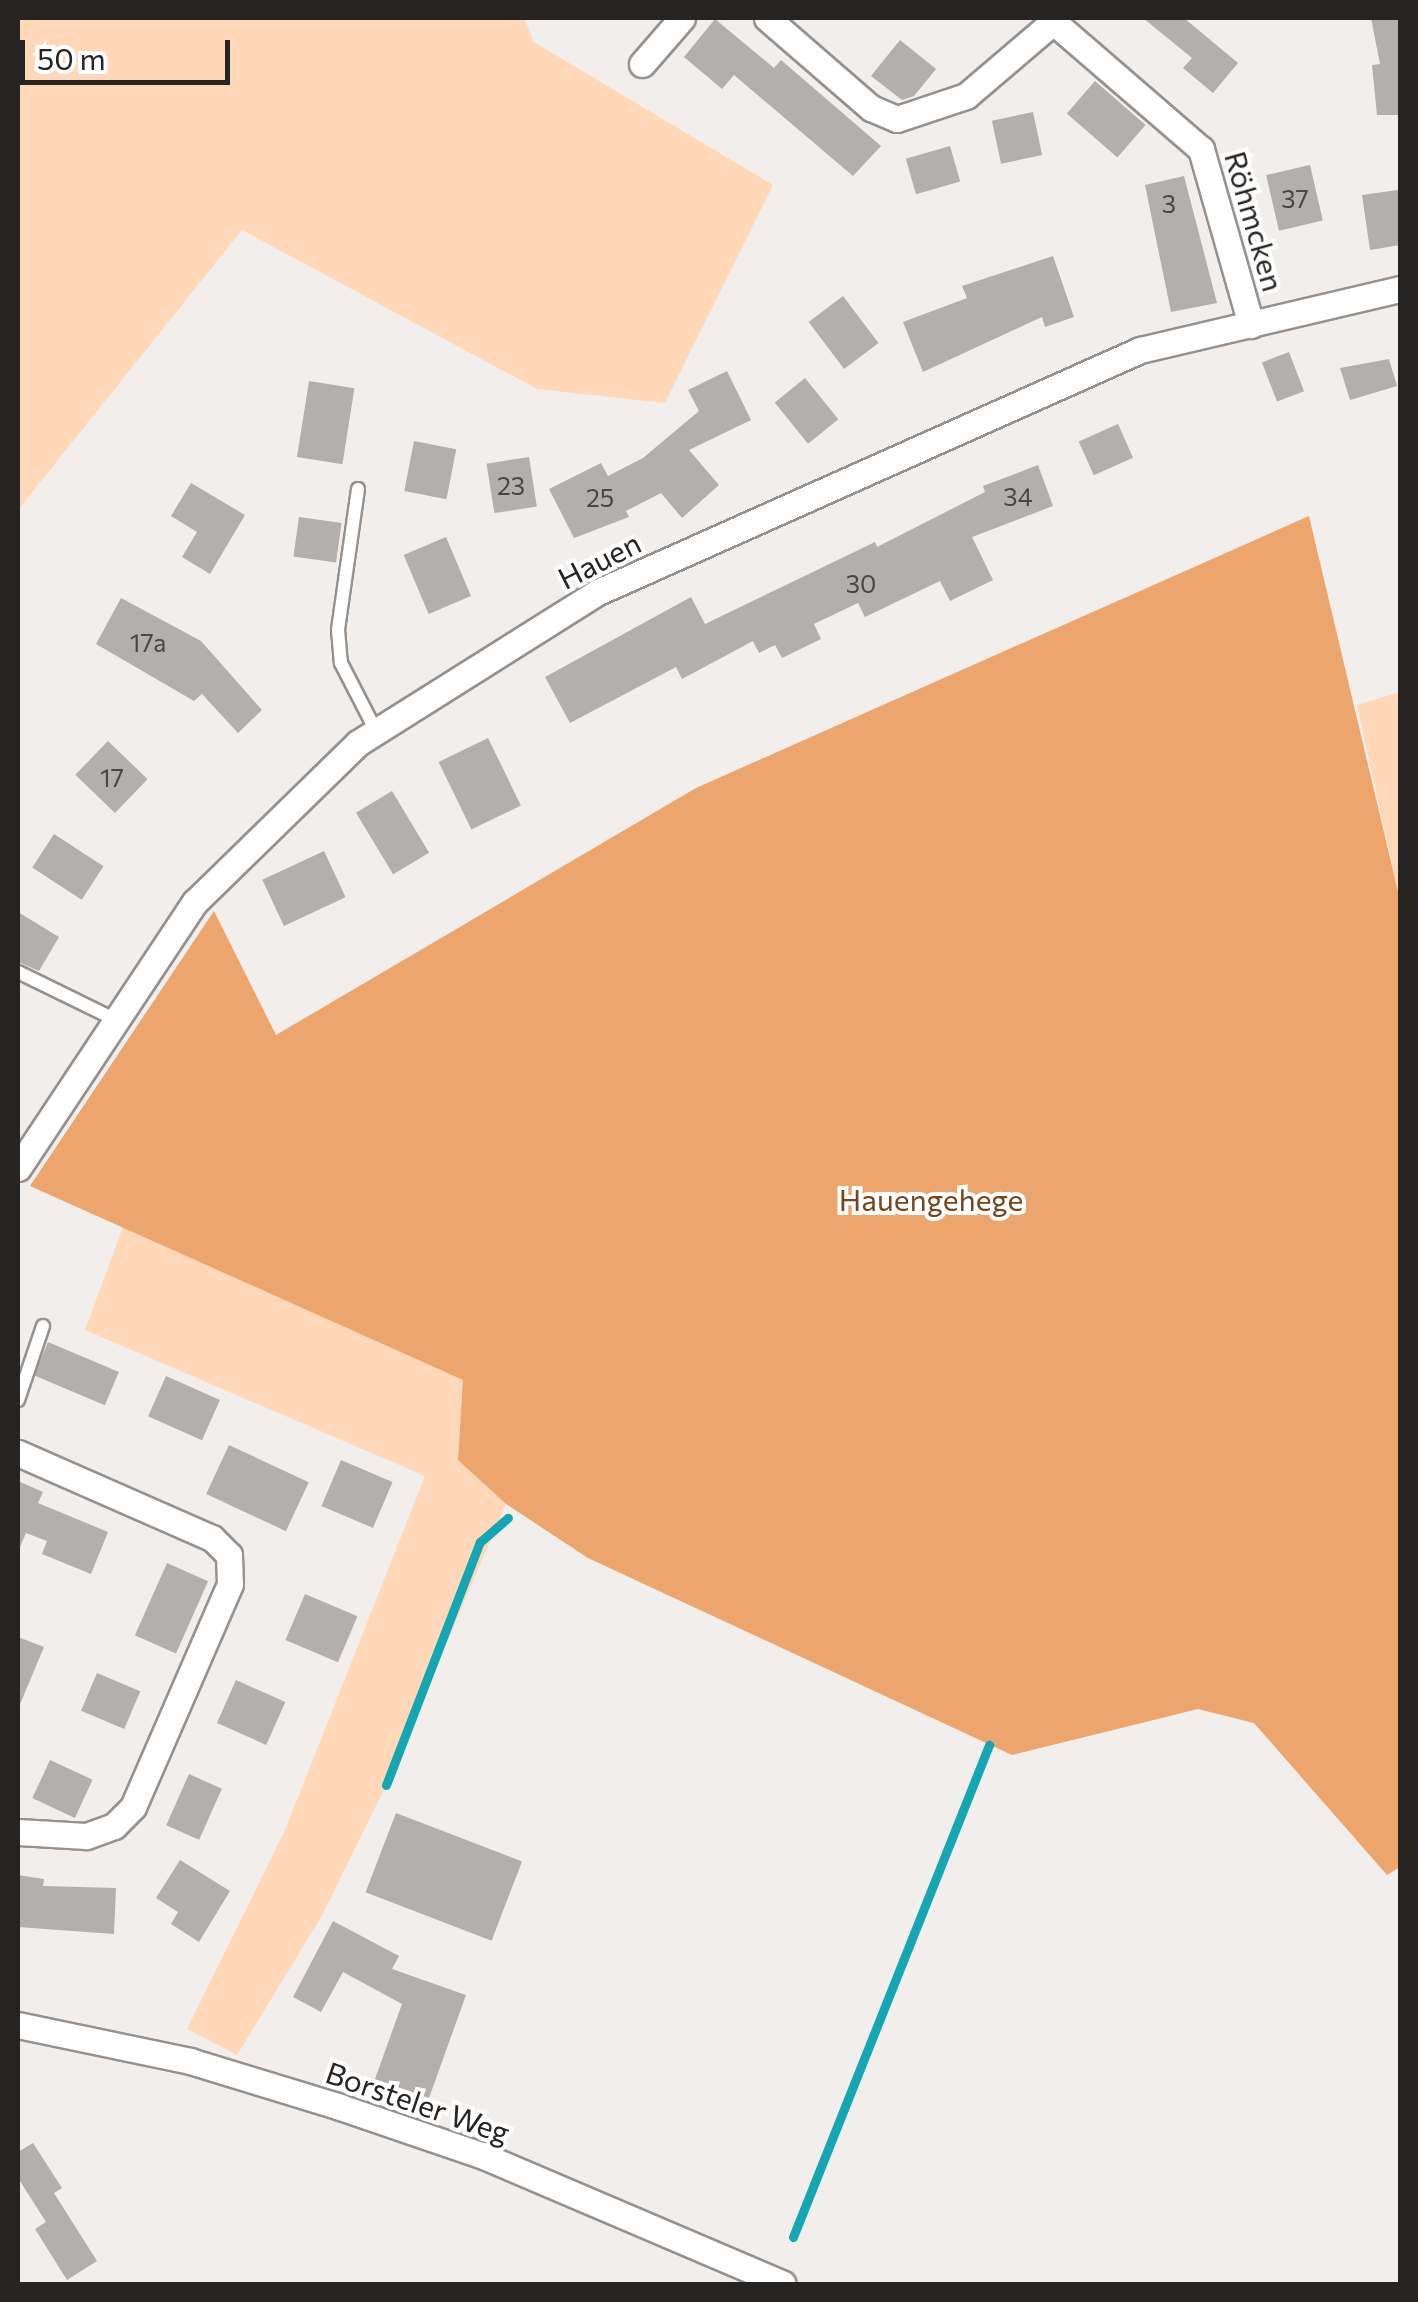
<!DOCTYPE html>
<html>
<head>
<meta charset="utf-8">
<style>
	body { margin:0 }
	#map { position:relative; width:1418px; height:2302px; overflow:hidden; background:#f2eeeb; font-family:Commissioner,sans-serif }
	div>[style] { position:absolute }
	.green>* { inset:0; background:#ffd8ba }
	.forest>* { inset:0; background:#eba56d }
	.stream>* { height:9px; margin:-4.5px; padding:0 4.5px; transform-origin:4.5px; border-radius:4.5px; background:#14a6b2 }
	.building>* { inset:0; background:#b2afac; transform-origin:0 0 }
	.roads { filter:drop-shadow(2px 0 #95918f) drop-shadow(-2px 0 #95918f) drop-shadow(0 2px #95918f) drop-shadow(0 -2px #95918f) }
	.lane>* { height:12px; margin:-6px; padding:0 6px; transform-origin:6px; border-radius:6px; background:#fff }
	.street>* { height:25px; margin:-12.5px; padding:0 12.5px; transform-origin:12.5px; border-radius:12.5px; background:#fff }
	span { translate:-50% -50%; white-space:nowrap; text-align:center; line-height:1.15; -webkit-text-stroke:8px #fff; paint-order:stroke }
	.number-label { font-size:25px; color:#484745 }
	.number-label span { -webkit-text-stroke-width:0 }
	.street-label { font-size:30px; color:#252423 }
	.park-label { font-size:30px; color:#75461e }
	.frame { position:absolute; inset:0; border:20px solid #252423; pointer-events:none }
	.scale { position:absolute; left:20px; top:40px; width:210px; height:45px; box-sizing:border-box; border:5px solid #252423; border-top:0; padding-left:12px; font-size:30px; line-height:35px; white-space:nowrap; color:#252423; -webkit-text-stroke:8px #fff; paint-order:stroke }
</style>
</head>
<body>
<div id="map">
	<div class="green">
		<div style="clip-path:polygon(18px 18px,524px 18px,534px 42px,773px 185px,665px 403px,537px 389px,242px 230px,18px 510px)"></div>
		<div style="clip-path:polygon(1400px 692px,1400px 900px,1357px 705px)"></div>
		<div style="clip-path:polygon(123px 1227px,464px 1380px,458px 1460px,506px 1504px,386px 1785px,323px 1914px,237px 2055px,187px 2029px,285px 1830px,425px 1476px,85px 1330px)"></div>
	</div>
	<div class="forest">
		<div style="clip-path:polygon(1309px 516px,1400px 900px,1400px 1867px,1387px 1875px,1254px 1723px,1198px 1709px,1012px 1755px,588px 1558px,506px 1504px,458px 1460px,463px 1380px,30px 1186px,214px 911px,276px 1035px,696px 788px)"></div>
	</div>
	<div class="stream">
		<div style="left:386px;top:1785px;width:261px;rotate:-68.9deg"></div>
		<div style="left:480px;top:1542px;width:37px;rotate:-41deg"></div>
		<div style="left:793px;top:2237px;width:530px;rotate:-68.28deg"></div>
	</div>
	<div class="building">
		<div style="clip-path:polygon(1143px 18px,1184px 18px,1238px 63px,1213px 93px,1183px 68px,1192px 58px)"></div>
		<div style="clip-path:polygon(1371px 18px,1400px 18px,1400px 115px,1377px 115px,1372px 65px,1380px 64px)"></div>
		<div style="clip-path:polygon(715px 19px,774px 68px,781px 60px,881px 146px,853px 176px,734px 75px,722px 89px,684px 57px)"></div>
		<div style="clip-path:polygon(900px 40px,936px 69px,914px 96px,902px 100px,871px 76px)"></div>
		<div style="left:1095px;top:81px;width:67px;height:43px;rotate:41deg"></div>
		<div style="left:1033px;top:112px;width:44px;height:42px;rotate:78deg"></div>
		<div style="left:950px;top:146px;width:37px;height:46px;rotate:74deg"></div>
		<div style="left:1310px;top:165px;width:57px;height:45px;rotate:77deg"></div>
		<div style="clip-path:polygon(1184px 176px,1217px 303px,1171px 312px,1145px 185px)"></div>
		<div style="clip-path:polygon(1398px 190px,1400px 245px,1370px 250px,1362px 195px)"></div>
		<div style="clip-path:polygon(1053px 256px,1074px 317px,1045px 327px,1042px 317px,923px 372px,903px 322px,967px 298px,962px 286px)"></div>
		<div style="left:843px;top:296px;width:59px;height:43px;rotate:53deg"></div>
		<div style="left:1289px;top:352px;width:42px;height:29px;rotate:69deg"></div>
		<div style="clip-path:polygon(1389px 359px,1397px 386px,1350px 400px,1340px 368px)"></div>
		<div style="clip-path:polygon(727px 371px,751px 420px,689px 450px,719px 485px,682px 518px,661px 493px,626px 511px,629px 517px,574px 538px,549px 489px,601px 463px,608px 476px,643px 458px,699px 411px,688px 390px)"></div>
		<div style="left:805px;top:378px;width:53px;height:39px;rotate:51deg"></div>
		<div style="left:309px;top:381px;width:46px;height:77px;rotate:9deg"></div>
		<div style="left:1118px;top:424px;width:37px;height:43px;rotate:66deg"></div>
		<div style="left:414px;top:441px;width:43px;height:51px;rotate:11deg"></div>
		<div style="left:529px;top:457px;width:50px;height:43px;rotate:81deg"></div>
		<div style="clip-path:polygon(1038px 465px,1053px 506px,972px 537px,993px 580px,950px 601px,940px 581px,865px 617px,858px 603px,814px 624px,821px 639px,782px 658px,775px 645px,759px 653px,753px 641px,682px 679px,676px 667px,570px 723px,545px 677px,691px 597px,705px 624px,875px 542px,877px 547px,985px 492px,983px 486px)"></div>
		<div style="clip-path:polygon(191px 483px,245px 515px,210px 574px,182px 557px,197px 532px,171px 516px)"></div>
		<div style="left:299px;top:517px;width:43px;height:40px;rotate:8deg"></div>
		<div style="left:446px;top:537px;width:64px;height:46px;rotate:67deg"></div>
		<div style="clip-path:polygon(121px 598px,201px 641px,262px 710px,238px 733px,202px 694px,194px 701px,96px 644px)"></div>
		<div style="left:488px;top:738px;width:75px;height:55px;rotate:64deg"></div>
		<div style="left:108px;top:741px;width:55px;height:47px;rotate:44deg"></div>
		<div style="left:392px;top:791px;width:72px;height:42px;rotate:59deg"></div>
		<div style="left:54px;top:834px;width:59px;height:40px;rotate:33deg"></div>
		<div style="left:324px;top:851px;width:51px;height:68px;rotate:65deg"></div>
		<div style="clip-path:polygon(18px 912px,59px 937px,39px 971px,18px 962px)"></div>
		<div style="left:48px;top:1342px;width:77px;height:36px;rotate:23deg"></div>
		<div style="left:166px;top:1376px;width:59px;height:44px;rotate:24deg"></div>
		<div style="left:229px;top:1445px;width:88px;height:54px;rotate:25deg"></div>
		<div style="left:341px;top:1460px;width:56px;height:50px;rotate:23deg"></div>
		<div style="clip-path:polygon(18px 1481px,43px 1492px,38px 1503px,108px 1532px,91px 1574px,42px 1554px,47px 1541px,26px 1533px,18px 1552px)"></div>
		<div style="left:167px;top:1563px;width:45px;height:79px;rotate:24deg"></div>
		<div style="left:305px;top:1594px;width:57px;height:50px;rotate:23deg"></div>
		<div style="clip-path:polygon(18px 1637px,44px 1647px,18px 1709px)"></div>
		<div style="left:97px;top:1673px;width:47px;height:41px;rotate:23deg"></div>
		<div style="left:236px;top:1680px;width:54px;height:47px;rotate:24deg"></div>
		<div style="left:50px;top:1760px;width:47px;height:42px;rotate:25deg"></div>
		<div style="left:189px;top:1774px;width:36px;height:56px;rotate:24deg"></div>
		<div style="left:396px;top:1813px;width:135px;height:85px;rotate:21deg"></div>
		<div style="clip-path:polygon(180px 1860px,230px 1891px,199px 1942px,171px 1924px,178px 1912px,156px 1898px)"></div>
		<div style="clip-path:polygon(18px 1875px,44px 1879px,43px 1886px,116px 1888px,114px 1934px,18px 1927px)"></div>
		<div style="clip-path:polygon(333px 1921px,399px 1956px,392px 1969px,466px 1995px,429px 2098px,375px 2079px,402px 2004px,343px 1972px,321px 2012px,293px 1997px)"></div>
		<div style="clip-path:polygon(33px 2143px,62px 2188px,54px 2193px,97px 2261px,67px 2280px,35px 2229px,46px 2222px,18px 2178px,18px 2152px)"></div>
	</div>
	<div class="roads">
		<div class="lane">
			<div style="left:358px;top:489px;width:142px;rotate:98.1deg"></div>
			<div style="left:338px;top:630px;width:33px;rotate:85deg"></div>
			<div style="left:341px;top:663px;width:76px;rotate:62.8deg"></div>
			<div style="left:18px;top:972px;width:109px;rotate:26.1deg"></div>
			<div style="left:18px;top:1400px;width:78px;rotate:-71.3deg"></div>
		</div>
		<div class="street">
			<div style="left:767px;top:18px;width:138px;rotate:40.9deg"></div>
			<div style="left:871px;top:108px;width:28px;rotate:23deg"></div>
			<div style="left:897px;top:119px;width:73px;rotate:-18.4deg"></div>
			<div style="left:966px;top:96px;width:116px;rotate:-40.4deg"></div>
			<div style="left:1049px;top:18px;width:201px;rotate:40.8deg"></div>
			<div style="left:1201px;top:149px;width:183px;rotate:74.1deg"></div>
			<div style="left:642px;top:64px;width:61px;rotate:-49deg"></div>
			<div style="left:18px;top:1168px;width:320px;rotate:-56.4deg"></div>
			<div style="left:195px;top:902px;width:228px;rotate:-44.3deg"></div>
			<div style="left:358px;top:743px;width:284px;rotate:-32.2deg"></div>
			<div style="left:598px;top:592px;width:594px;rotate:-24.06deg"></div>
			<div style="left:1140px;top:350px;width:267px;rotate:-13.2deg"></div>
			<div style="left:18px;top:1453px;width:212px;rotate:23.7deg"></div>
			<div style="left:212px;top:1538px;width:24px;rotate:45deg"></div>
			<div style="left:229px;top:1555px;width:29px;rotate:88deg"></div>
			<div style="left:230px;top:1584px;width:243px;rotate:113.5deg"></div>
			<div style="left:133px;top:1807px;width:27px;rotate:135deg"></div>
			<div style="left:114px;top:1826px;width:30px;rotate:160deg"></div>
			<div style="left:86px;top:1836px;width:68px;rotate:-176.6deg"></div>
			<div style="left:18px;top:2025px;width:176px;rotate:11.8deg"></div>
			<div style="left:190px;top:2061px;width:157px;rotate:17deg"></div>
			<div style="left:340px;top:2107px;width:149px;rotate:18.8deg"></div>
			<div style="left:481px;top:2155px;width:328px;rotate:23.1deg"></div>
		</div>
	</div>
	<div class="number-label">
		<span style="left:1295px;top:198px">37</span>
		<span style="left:1169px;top:203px">3</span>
		<span style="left:511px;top:485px">23</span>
		<span style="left:1018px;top:496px">34</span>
		<span style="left:600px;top:497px">25</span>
		<span style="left:861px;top:583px">30</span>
		<span style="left:148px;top:642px">17a</span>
		<span style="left:112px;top:777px">17</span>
	</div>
	<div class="street-label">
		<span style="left:1255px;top:221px;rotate:74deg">Röhmcken</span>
		<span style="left:599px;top:560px;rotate:-27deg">Hauen</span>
		<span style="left:418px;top:2102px;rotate:19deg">Borsteler Weg</span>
	</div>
	<div class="park-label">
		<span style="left:931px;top:1199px">Hauengehege</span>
	</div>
	<div class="frame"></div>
	<div class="scale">50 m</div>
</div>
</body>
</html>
